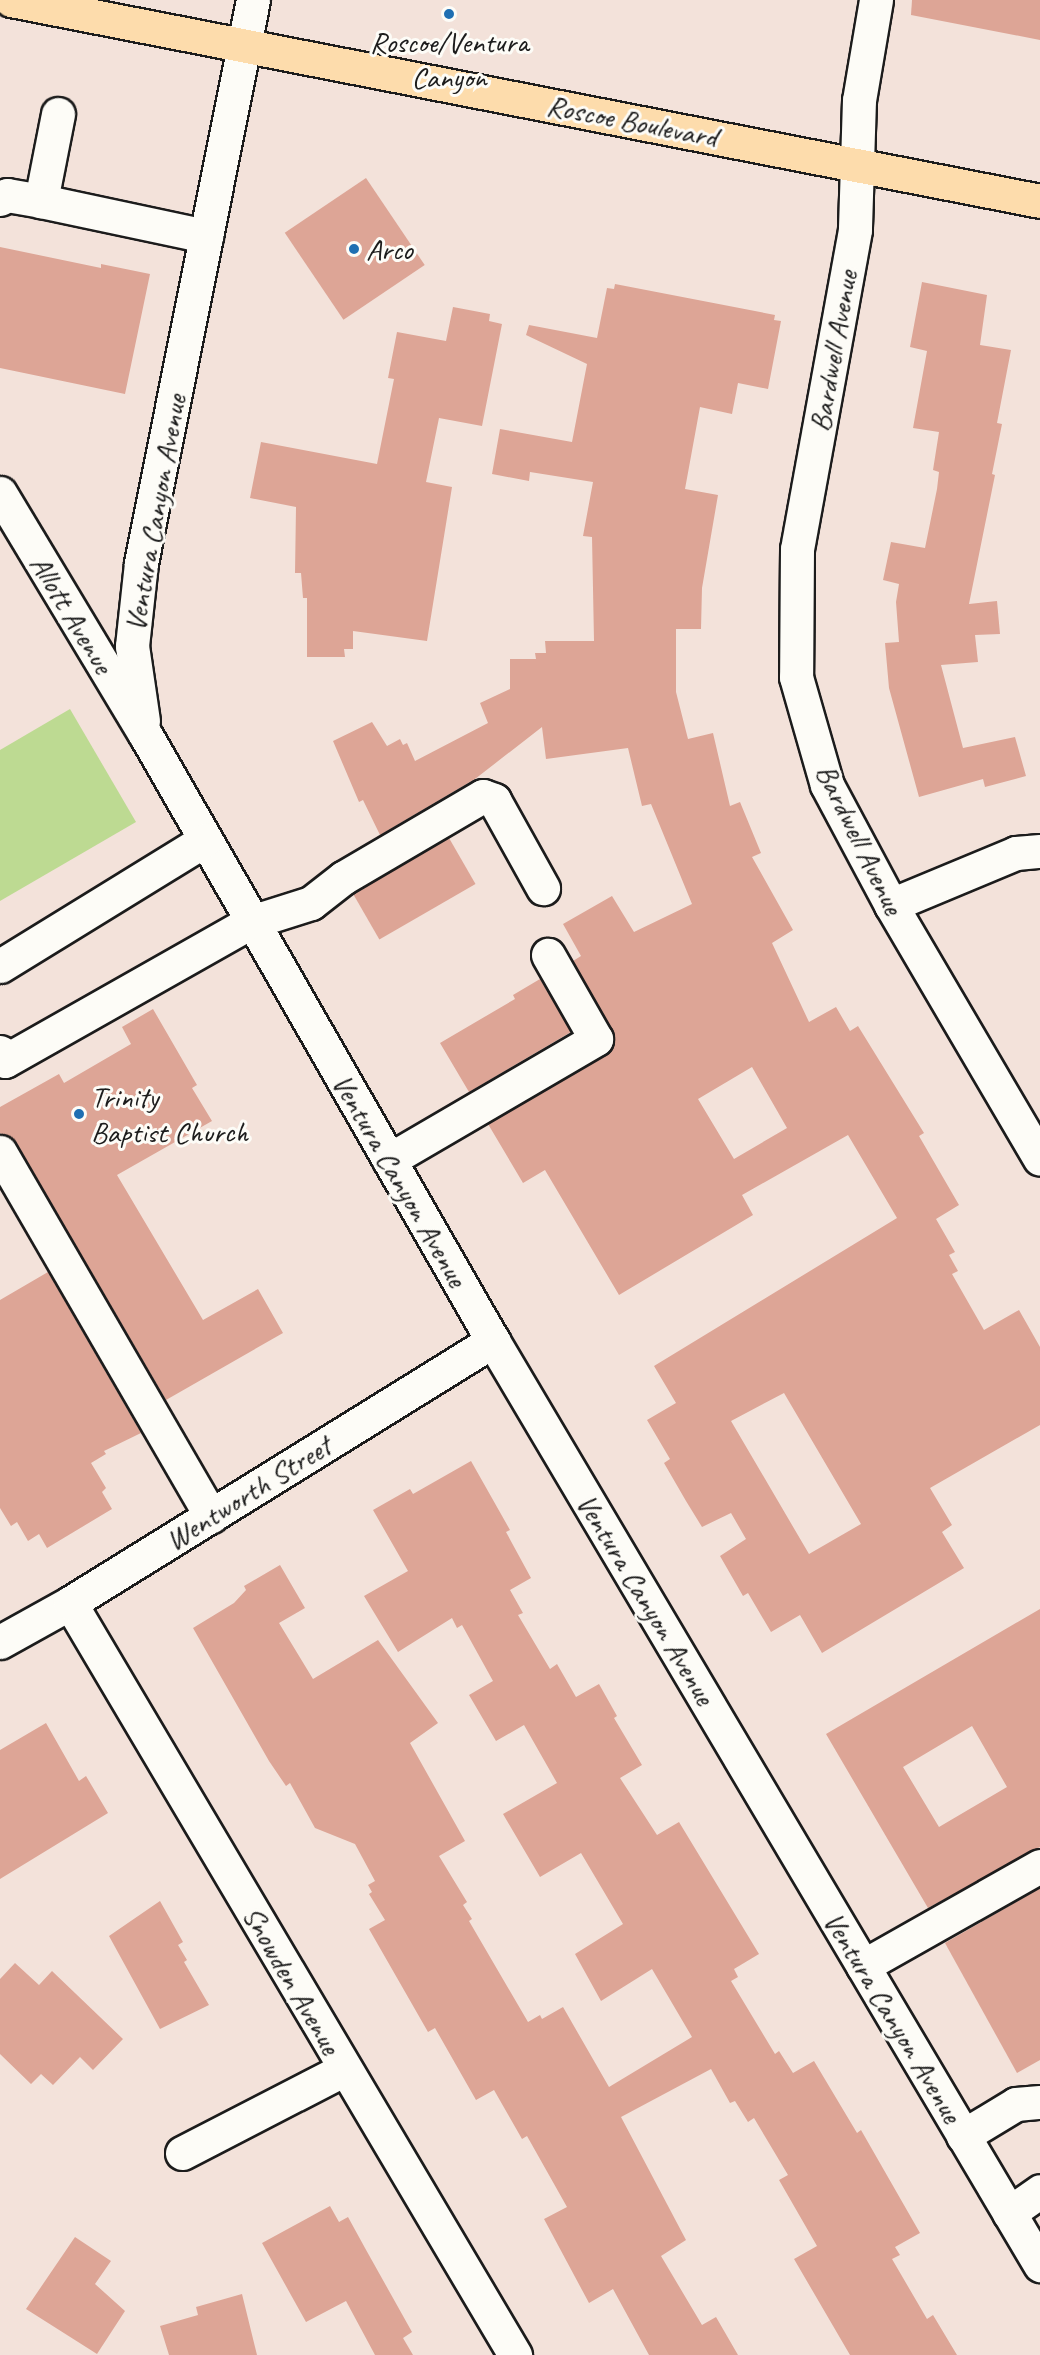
<!DOCTYPE html>
<html>
<head>
<meta charset="utf-8">
<style>
	body { margin:0 }
	#map { position:relative; width:1040px; height:2355px; overflow:hidden; background:#f3e2da; font-family:Caveat,sans-serif }
	div>[style] { position:absolute }
	.green>* { inset:0; background:#bdda92 }
	.building>* { inset:0; background:#dda596; transform-origin:0 0 }
	.roads { filter:drop-shadow(2px 0 #1c1c1c) drop-shadow(-2px 0 #1c1c1c) drop-shadow(0 2px #1c1c1c) drop-shadow(0 -2px #1c1c1c) }
	.minor>* { height:33px; margin:-16.5px; padding:0 16.5px; transform-origin:16.5px; border-radius:16.5px; background:#fdfcf7 }
	.major>* { height:33px; margin:-16.5px; padding:0 16.5px; transform-origin:16.5px; border-radius:16.5px; background:#fddcac }
	.dots>* { width:16px; height:16px; translate:-50% -50%; box-sizing:border-box; border:3px solid #fdfcf7; border-radius:50% }
	span { translate:-50% -50%; white-space:nowrap; text-align:center; line-height:1.15; -webkit-text-stroke:6px #fdfcf7; paint-order:stroke }
	.poi-label { font-size:30px; color:#1c1c1c }
	.left { translate:0 -50%; text-align:left }
	.street-label { font-size:30px; color:#1c1c1c }
</style>
</head>
<body>
<div id="map">
	<div class="green">
		<div style="clip-path:polygon(70px 709px,136px 822px,0 901px,0 750px)"></div>
	</div>
	<div class="building">
		<div style="clip-path:polygon(912px 0,1040px 0,1040px 40px,911px 15px)"></div>
		<div style="left:366px;top:178px;width:105px;height:98px;rotate:56deg"></div>
		<div style="clip-path:polygon(0 247px,101px 268px,101px 264px,150px 274px,125px 394px,0 368px)"></div>
		<div style="clip-path:polygon(922px 282px,987px 295px,980px 345px,1011px 350px,997px 423px,1002px 424px,992px 474px,995px 475px,969px 604px,997px 601px,1000px 634px,975px 635px,978px 662px,941px 665px,963px 748px,1015px 737px,1026px 776px,985px 787px,983px 779px,919px 797px,889px 688px,885px 643px,899px 642px,896px 602px,899px 584px,883px 580px,891px 542px,925px 548px,937px 489px,939px 472px,933px 470px,939px 432px,913px 428px,927px 351px,910px 347px)"></div>
		<div style="clip-path:polygon(evenodd,615px 284px,775px 315px,774px 320px,781px 321px,768px 389px,738px 383px,732px 414px,700px 407px,685px 489px,718px 495px,702px 588px,701px 629px,676px 629px,676px 692px,688px 739px,713px 733px,730px 806px,740px 802px,761px 853px,752px 857px,793px 930px,772px 943px,809px 1022px,836px 1007px,850px 1031px,858px 1026px,924px 1133px,919px 1136px,959px 1205px,936px 1219px,955px 1252px,949px 1255px,958px 1271px,952px 1274px,984px 1330px,1019px 1310px,1040px 1347px,1040px 1425px,930px 1488px,952px 1525px,942px 1532px,964px 1568px,822px 1653px,800px 1615px,771px 1632px,748px 1593px,743px 1596px,720px 1556px,746px 1539px,731px 1513px,702px 1527px,686px 1501px,664px 1463px,670px 1459px,647px 1420px,676px 1403px,654px 1366px,897px 1218px,848px 1135px,742px 1195px,753px 1215px,619px 1295px,545px 1170px,523px 1183px,488px 1124px,612px 1048px,612px 1030px,573px 961px,581px 956px,563px 924px,612px 896px,634px 932px,692px 904px,651px 804px,642px 806px,628px 748px,546px 759px,542px 727px,475px 779px,380px 835px,363px 800px,359px 802px,333px 741px,372px 722px,387px 746px,400px 739px,403px 745px,407px 743px,415px 761px,488px 723px,480px 703px,510px 689px,510px 659px,536px 659px,535px 653px,546px 653px,545px 641px,594px 641px,592px 537px,583px 536px,593px 482px,530px 472px,529px 481px,492px 474px,500px 429px,572px 442px,587px 364px,526px 335px,529px 325px,597px 338px,607px 288px,614px 289px,615px 284px,752px 1067px,787px 1128px,734px 1159px,698px 1099px,752px 1067px,615px 284px,784px 1393px,861px 1524px,809px 1554px,731px 1421px,784px 1393px)"></div>
		<div style="clip-path:polygon(453px 307px,490px 314px,489px 321px,502px 324px,482px 426px,439px 418px,426px 482px,452px 487px,427px 641px,353px 631px,353px 649px,344px 649px,345px 657px,307px 657px,307px 598px,303px 598px,301px 573px,295px 573px,296px 507px,250px 498px,261px 442px,377px 464px,394px 379px,388px 378px,397px 332px,446px 341px)"></div>
		<div style="left:449px;top:838px;width:53px;height:111px;rotate:60deg"></div>
		<div style="clip-path:polygon(540px 979px,571px 1032px,469px 1092px,440px 1043px,515px 999px,513px 995px)"></div>
		<div style="clip-path:polygon(153px 1009px,197px 1085px,192px 1088px,212px 1121px,117px 1175px,203px 1320px,258px 1289px,283px 1333px,166px 1400px,16px 1143px,0 1133px,0 1107px,59px 1074px,64px 1083px,131px 1044px,122px 1027px)"></div>
		<div style="clip-path:polygon(48px 1272px,141px 1433px,104px 1451px,106px 1454px,91px 1463px,106px 1488px,102px 1492px,112px 1509px,47px 1548px,39px 1534px,28px 1541px,17px 1522px,11px 1526px,0 1508px,0 1300px)"></div>
		<div style="clip-path:polygon(471px 1461px,510px 1530px,506px 1532px,531px 1578px,510px 1590px,523px 1613px,518px 1615px,550px 1669px,557px 1664px,576px 1697px,599px 1684px,617px 1716px,614px 1718px,642px 1765px,620px 1778px,657px 1835px,679px 1822px,759px 1954px,734px 1969px,738px 1977px,731px 1981px,775px 2054px,779px 2051px,793px 2073px,814px 2061px,857px 2133px,861px 2130px,920px 2233px,895px 2247px,900px 2255px,892px 2259px,927px 2319px,933px 2315px,957px 2355px,850px 2355px,794px 2259px,817px 2246px,779px 2180px,788px 2175px,754px 2118px,748px 2122px,735px 2101px,730px 2103px,711px 2069px,621px 2117px,686px 2240px,661px 2256px,702px 2325px,716px 2317px,738px 2355px,649px 2355px,613px 2289px,589px 2303px,544px 2219px,567px 2207px,527px 2136px,522px 2139px,494px 2090px,476px 2100px,435px 2028px,428px 2032px,369px 1929px,385px 1920px,369px 1894px,372px 1892px,368px 1885px,375px 1881px,355px 1844px,315px 1828px,290px 1783px,286px 1786px,269px 1761px,193px 1628px,234px 1603px,246px 1590px,244px 1586px,280px 1565px,305px 1608px,279px 1623px,313px 1679px,378px 1640px,438px 1723px,410px 1743px,465px 1841px,439px 1856px,467px 1902px,463px 1905px,472px 1919px,469px 1921px,528px 2022px,540px 2015px,542px 2019px,563px 2007px,609px 2087px,692px 2037px,652px 1969px,601px 2001px,575px 1954px,623px 1924px,581px 1853px,540px 1877px,503px 1814px,557px 1783px,524px 1725px,496px 1741px,469px 1695px,493px 1681px,462px 1625px,457px 1628px,452px 1618px,398px 1652px,364px 1596px,408px 1571px,373px 1510px,410px 1489px,413px 1494px)"></div>
		<div style="clip-path:polygon(evenodd,1040px 1609px,1040px 1847px,928px 1908px,826px 1734px,1040px 1609px,972px 1726px,1007px 1787px,939px 1827px,903px 1767px,972px 1726px)"></div>
		<div style="clip-path:polygon(46px 1723px,79px 1781px,86px 1776px,108px 1813px,0 1879px,0 1750px)"></div>
		<div style="clip-path:polygon(1040px 1888px,1040px 2060px,1017px 2073px,945px 1943px)"></div>
		<div style="clip-path:polygon(160px 1901px,183px 1942px,178px 1945px,187px 1960px,184px 1962px,209px 2005px,160px 2029px,109px 1936px)"></div>
		<div style="clip-path:polygon(15px 1963px,39px 1985px,52px 1971px,123px 2039px,93px 2070px,80px 2057px,53px 2085px,41px 2074px,31px 2084px,0 2054px,0 1979px)"></div>
		<div style="clip-path:polygon(330px 2206px,339px 2222px,348px 2217px,365px 2248px,412px 2332px,403px 2338px,413px 2355px,375px 2355px,346px 2301px,306px 2322px,262px 2243px)"></div>
		<div style="clip-path:polygon(75px 2237px,111px 2261px,95px 2284px,125px 2311px,97px 2354px,26px 2309px)"></div>
		<div style="clip-path:polygon(242px 2294px,257px 2355px,169px 2355px,160px 2326px,198px 2315px,196px 2307px)"></div>
	</div>
	<div class="roads">
		<div class="minor">
			<div style="left:876px;top:0;width:101px;rotate:99.6deg"></div>
			<div style="left:859px;top:100px;width:130px;rotate:91.8deg"></div>
			<div style="left:855px;top:230px;width:324px;rotate:100.3deg"></div>
			<div style="left:797px;top:549px;width:128px;rotate:90.4deg"></div>
			<div style="left:796px;top:677px;width:112px;rotate:74deg"></div>
			<div style="left:827px;top:785px;width:136px;rotate:61.9deg"></div>
			<div style="left:891px;top:905px;width:294px;rotate:59.6deg"></div>
			<div style="left:58px;top:114px;width:89px;rotate:101.1deg"></div>
			<div style="left:41px;top:201px;width:169px;rotate:12deg"></div>
			<div style="left:0;top:199px;width:8px;rotate:-30deg"></div>
			<div style="left:7px;top:195px;width:35px;rotate:10deg"></div>
			<div style="left:0;top:493px;width:281px;rotate:59deg"></div>
			<div style="left:145px;top:734px;width:700px;rotate:60.17deg"></div>
			<div style="left:493px;top:1341px;width:1074px;rotate:59.37deg"></div>
			<div style="left:143px;top:721px;width:76px;rotate:-98.3deg"></div>
			<div style="left:132px;top:646px;width:83px;rotate:-83.8deg"></div>
			<div style="left:141px;top:563px;width:574px;rotate:-78.75deg"></div>
			<div style="left:891px;top:905px;width:135px;rotate:-22.6deg"></div>
			<div style="left:1016px;top:853px;width:24px;rotate:-5deg"></div>
			<div style="left:0;top:966px;width:241px;rotate:-31.6deg"></div>
			<div style="left:0;top:1052px;width:10px;rotate:61deg"></div>
			<div style="left:5px;top:1061px;width:283px;rotate:-29.5deg"></div>
			<div style="left:251px;top:922px;width:63px;rotate:-17.6deg"></div>
			<div style="left:311px;top:903px;width:41px;rotate:-38deg"></div>
			<div style="left:343px;top:878px;width:162px;rotate:-30.4deg"></div>
			<div style="left:483px;top:796px;width:12px;rotate:20deg"></div>
			<div style="left:494px;top:800px;width:101px;rotate:60.9deg"></div>
			<div style="left:0;top:1152px;width:421px;rotate:59.9deg"></div>
			<div style="left:389px;top:1160px;width:240px;rotate:-30.3deg"></div>
			<div style="left:596px;top:1039px;width:97px;rotate:-119.7deg"></div>
			<div style="left:70px;top:1603px;width:874px;rotate:59.38deg"></div>
			<div style="left:0;top:1642px;width:80px;rotate:-29.1deg"></div>
			<div style="left:70px;top:1603px;width:498px;rotate:-31.8deg"></div>
			<div style="left:863px;top:1966px;width:203px;rotate:-29.5deg"></div>
			<div style="left:963px;top:2136px;width:62px;rotate:-31.1deg"></div>
			<div style="left:1016px;top:2104px;width:24px;rotate:-5deg"></div>
			<div style="left:182px;top:2153px;width:183px;rotate:-27.3deg"></div>
			<div style="left:1009px;top:2213px;width:38px;rotate:-35deg"></div>
		</div>
		<div class="major">
			<div style="left:11px;top:0;width:1048px;rotate:11.05deg"></div>
		</div>
	</div>
	<div class="dots">
		<div style="left:449px;top:14px;background:#1f6fb2"></div>
		<div style="left:354px;top:249px;background:#1f6fb2"></div>
		<div style="left:79px;top:1114px;background:#1f6fb2"></div>
	</div>
	<div class="poi-label">
		<span style="left:449px;top:59px">Roscoe/Ventura<br>Canyon</span>
		<span class="left" style="left:366px;top:249px">Arco</span>
		<span class="left" style="left:91px;top:1114px">Trinity<br>Baptist Church</span>
	</div>
	<div class="street-label">
		<span style="left:632px;top:121px;rotate:11deg">Roscoe Boulevard</span>
		<span style="left:833px;top:351px;rotate:-80deg">Bardwell Avenue</span>
		<span style="left:155px;top:513px;rotate:-80deg">Ventura Canyon Avenue</span>
		<span style="left:72px;top:614px;rotate:59deg">Allott Avenue</span>
		<span style="left:860px;top:839px;rotate:64deg">Bardwell Avenue</span>
		<span style="left:400px;top:1180px;rotate:60deg">Ventura Canyon Avenue</span>
		<span style="left:248px;top:1493px;rotate:-32deg">Wentworth Street</span>
		<span style="left:646px;top:1599px;rotate:59deg">Ventura Canyon Avenue</span>
		<span style="left:292px;top:1980px;rotate:60deg">Snowden Avenue</span>
		<span style="left:893px;top:2017px;rotate:59deg">Ventura Canyon Avenue</span>
	</div>
</div>
</body>
</html>
